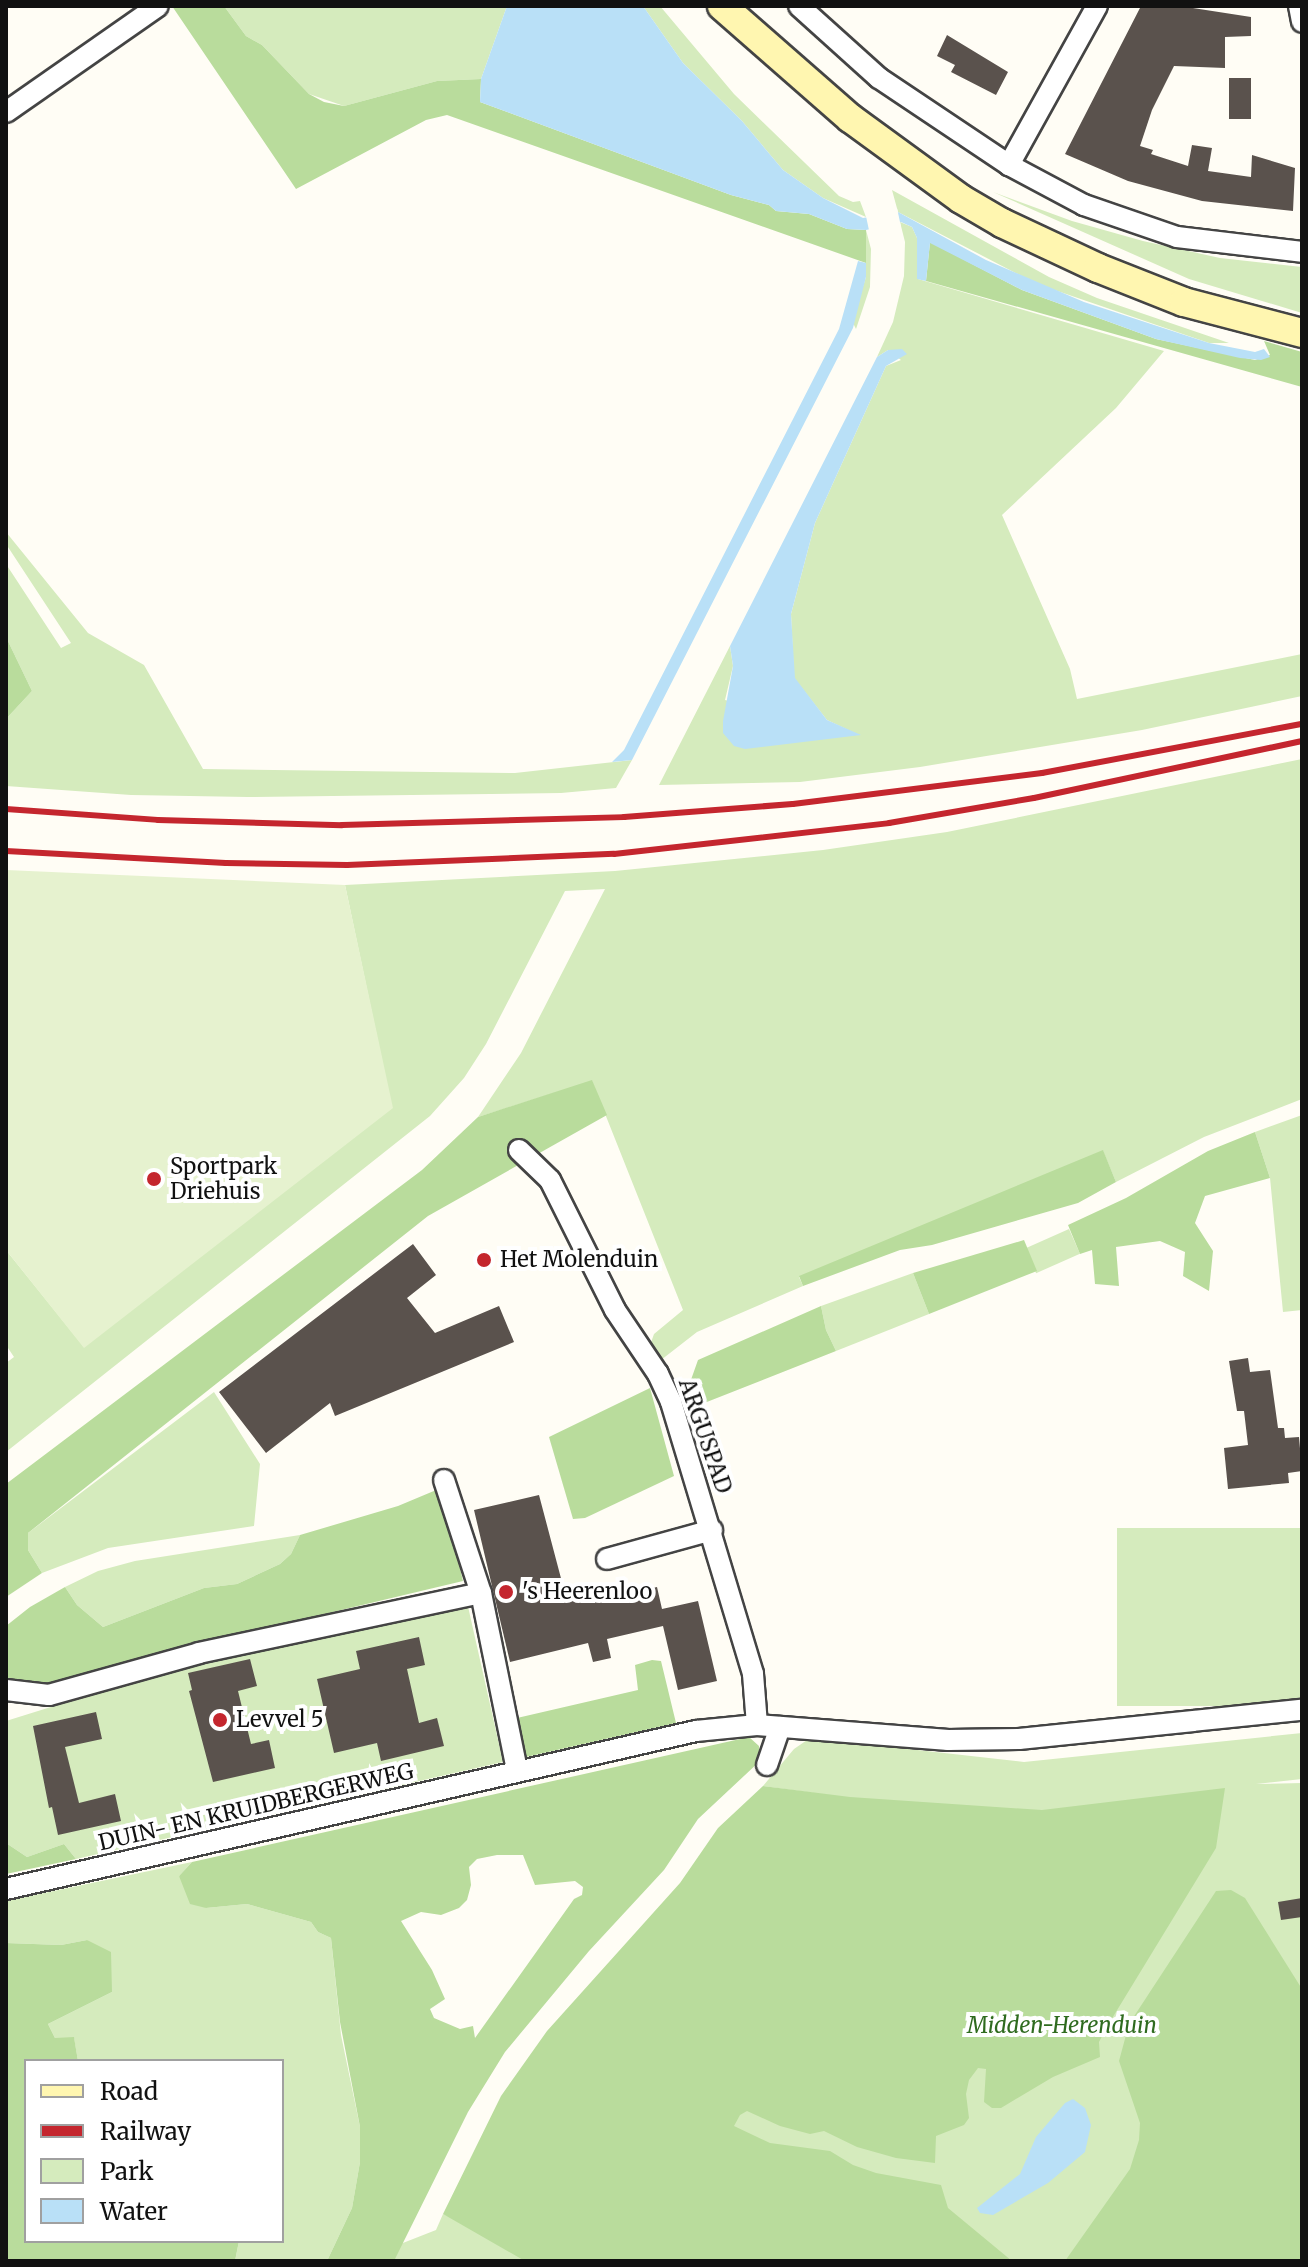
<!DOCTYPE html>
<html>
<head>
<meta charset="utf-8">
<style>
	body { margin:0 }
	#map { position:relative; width:1308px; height:2267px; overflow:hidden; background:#fffdf5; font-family:Merriweather,serif }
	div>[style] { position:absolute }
	.green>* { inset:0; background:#d5ebbd; transform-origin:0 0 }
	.forest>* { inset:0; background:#b9dc9c }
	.pitch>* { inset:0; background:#e6f2cf }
	.water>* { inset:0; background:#b9e0f7 }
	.pier>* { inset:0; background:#fffdf5; transform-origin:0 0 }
	.building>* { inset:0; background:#5a524d; transform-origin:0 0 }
	.roads { filter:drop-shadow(2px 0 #444) drop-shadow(-2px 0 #444) drop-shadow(0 2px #444) drop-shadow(0 -2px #444) }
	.street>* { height:20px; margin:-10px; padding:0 10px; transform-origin:10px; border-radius:10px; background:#fff }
	.secondary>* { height:28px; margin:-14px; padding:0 14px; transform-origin:14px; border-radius:14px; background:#fff6b0 }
	.rail>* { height:6px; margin:-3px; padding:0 3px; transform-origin:3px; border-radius:3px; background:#c4262e }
	.dots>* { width:22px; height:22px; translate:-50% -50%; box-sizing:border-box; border:4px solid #fff; border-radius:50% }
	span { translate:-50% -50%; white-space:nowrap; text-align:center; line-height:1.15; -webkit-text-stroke:8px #fff; paint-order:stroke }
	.poi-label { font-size:22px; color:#111 }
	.left { translate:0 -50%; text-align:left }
	.street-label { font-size:22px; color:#111 }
	.park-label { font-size:22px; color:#2f6b1f; font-style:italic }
	.frame { position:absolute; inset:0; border:8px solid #111; pointer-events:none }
	.legend { position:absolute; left:24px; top:2059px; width:260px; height:184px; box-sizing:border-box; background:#fff; border:2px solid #a0a0a0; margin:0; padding:10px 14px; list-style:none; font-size:24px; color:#111 }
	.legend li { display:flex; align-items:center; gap:16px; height:40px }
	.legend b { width:40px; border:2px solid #a0a0a0 }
</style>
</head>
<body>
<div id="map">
	<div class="green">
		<div style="clip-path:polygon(224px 6px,507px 6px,481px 79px,437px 81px,344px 106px,309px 94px,262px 45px,246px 36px)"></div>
		<div style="clip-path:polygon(643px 6px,660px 6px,734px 94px,839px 196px,853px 202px,860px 201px,866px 217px,823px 198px,783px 170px,742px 121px,683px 63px)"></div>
		<div style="clip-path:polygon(892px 190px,1049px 277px,1097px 298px,1229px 343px,1209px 343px,1037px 284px,898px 212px)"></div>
		<div style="clip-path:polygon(993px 192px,1072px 221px,1143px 241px,1220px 258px,1302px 267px,1302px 313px,1189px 279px)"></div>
		<div style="clip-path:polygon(900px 222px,912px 227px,917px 238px,918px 279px,1164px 351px,1116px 408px,1002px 515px,1070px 669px,1077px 699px,1302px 654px,1302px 696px,1142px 730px,920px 767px,800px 782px,659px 785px,730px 646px,733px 666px,725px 700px,859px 735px,827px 720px,794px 678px,791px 614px,815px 523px,886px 366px,901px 360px,888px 350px,877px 357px,893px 322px,904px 276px,905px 242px)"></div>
		<div style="clip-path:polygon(866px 230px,871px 249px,870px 287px,856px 329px,852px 321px,866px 277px)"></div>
		<div style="clip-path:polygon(6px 532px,88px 633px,144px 665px,203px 769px,515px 773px,632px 760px,616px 788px,561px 793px,248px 797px,131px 795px,6px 786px,6px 719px,32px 691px,6px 637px,6px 564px,61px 648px,71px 643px,6px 544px)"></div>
		<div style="clip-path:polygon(1302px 759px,1302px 1099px,1204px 1137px,1116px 1182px,1103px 1151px,799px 1277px,803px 1286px,697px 1332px,652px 1367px,648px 1351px,654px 1334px,683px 1310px,592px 1081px,478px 1117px,521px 1053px,605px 889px,565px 891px,486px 1044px,464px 1078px,430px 1116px,6px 1452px,6px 1363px,14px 1357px,6px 1345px,6px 1250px,84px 1347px,392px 1108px,345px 885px,615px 871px,823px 850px,947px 832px)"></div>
		<div style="clip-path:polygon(1302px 1115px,1302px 1310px,1283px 1312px,1270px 1178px,1255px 1132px)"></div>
		<div style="left:1069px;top:1229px;width:27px;height:48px;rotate:66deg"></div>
		<div style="clip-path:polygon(913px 1273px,929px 1314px,836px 1351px,826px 1330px,821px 1306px)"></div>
		<div style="clip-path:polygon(214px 1392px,260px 1464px,254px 1526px,108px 1548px,42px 1573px,28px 1550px,28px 1533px)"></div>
		<div style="left:1302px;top:1528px;width:178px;height:185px;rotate:90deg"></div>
		<div style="clip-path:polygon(300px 1535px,291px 1554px,280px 1564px,237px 1584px,204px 1588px,103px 1627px,77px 1605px,65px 1587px,98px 1571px,135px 1561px)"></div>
		<div style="clip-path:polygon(467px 1602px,503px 1762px,76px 1859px,64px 1844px,27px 1857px,6px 1843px,6px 1721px,179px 1667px)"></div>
		<div style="clip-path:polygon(1302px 1733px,1302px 1779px,1256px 1784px,1302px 1783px,1302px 2261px,357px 2261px,436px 2230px,443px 2214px,452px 2218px,850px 1798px,763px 1786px,794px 1749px,810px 1738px,1024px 1762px)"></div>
		<div style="clip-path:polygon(192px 1862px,179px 1876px,206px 1908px,247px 1904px,311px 1922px,318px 1932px,331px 1938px,341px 2035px,360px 2127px,360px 2162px,352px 2208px,327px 2261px,235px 2261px,239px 2241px,282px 2241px,282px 2061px,78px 2061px,74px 2038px,55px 2038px,48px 2024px,112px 1992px,87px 1940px,61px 1945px,6px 1943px,6px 1901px)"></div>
	</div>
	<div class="forest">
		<div style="clip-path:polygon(172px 6px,224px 6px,246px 36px,262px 45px,309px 94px,324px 102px,344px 106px,437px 81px,481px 79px,480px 102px,731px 195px,769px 205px,776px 211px,809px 214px,847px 229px,866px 230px,866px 263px,447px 115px,426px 120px,296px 189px)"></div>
		<div style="clip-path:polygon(930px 242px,1022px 290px,1156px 339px,1255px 360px,1270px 355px,1264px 341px,1302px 352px,1302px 387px,926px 281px)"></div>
		<div style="clip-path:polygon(6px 637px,32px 691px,6px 719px)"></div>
		<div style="clip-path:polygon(592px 1080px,607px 1115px,428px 1216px,28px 1533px,28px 1550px,42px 1573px,6px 1597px,6px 1484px,422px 1170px,478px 1117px)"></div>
		<div style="clip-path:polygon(1255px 1132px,1270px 1178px,1205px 1196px,1195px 1223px,1213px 1251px,1209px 1291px,1183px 1276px,1185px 1252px,1160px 1241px,1116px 1247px,1119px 1286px,1095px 1284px,1092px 1250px,1080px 1254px,1068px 1225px,1126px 1198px,1208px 1151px)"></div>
		<div style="clip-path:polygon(1103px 1150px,1116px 1182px,1078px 1203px,932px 1245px,900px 1250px,803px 1286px,799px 1276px)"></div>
		<div style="clip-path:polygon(1024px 1240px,1037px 1271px,929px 1314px,913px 1273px)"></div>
		<div style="clip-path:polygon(821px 1306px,826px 1330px,836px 1351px,689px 1409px,687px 1391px,698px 1360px)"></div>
		<div style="clip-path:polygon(650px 1388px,674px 1476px,585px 1518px,573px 1519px,549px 1437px)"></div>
		<div style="clip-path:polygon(441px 1488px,463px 1581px,161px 1653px,6px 1697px,6px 1626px,30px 1607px,65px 1587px,77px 1605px,103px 1627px,204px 1588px,237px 1584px,280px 1564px,291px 1554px,300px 1535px,398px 1506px)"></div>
		<div style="clip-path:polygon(652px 1660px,661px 1661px,676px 1723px,526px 1757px,517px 1718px,638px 1690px,635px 1665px)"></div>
		<div style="clip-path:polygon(evenodd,749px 1737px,759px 1746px,760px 1761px,698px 1819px,664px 1870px,589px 1951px,505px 2052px,468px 2112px,394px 2261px,327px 2261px,352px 2208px,360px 2162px,360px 2127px,340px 2022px,331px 1938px,318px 1932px,311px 1922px,247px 1904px,206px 1908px,190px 1904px,179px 1876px,192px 1862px,749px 1737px,497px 1855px,523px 1855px,535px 1885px,575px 1881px,583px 1887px,582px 1895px,574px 1899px,475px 2038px,473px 2026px,460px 2029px,434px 2018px,430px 2009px,445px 1999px,432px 1970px,401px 1921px,421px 1912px,441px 1915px,459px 1908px,467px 1900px,471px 1885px,469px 1867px,477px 1859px,497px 1855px)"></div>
		<div style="clip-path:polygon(763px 1786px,850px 1797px,1042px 1810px,1225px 1788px,1216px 1848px,1108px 2025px,1099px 2042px,1100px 2057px,1053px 2077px,1001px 2108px,992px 2108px,984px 2102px,986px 2069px,978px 2068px,969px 2080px,966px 2094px,969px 2118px,964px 2125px,936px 2136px,935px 2163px,896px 2158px,857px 2147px,824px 2131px,810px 2134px,780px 2126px,747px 2111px,740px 2115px,734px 2126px,770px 2143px,830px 2151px,853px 2165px,876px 2173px,941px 2185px,948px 2208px,1012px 2261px,525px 2261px,443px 2214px,501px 2096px,547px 2031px,680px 1883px,718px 1828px)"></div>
		<div style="clip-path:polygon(6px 1843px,27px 1857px,64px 1844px,76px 1859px,6px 1874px)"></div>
		<div style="clip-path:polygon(1231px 1890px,1245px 1898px,1302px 1989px,1302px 2261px,1065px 2261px,1130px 2169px,1139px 2140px,1140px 2123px,1119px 2061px,1129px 2024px,1216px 1891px)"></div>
		<div style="clip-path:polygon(87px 1940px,111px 1952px,112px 1992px,48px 2024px,55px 2038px,74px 2037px,78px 2061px,26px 2061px,26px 2241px,239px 2241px,235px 2261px,6px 2261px,6px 1943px,61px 1945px)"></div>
	</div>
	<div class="pitch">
		<div style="clip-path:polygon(6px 870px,345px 885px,393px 1108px,84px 1348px,6px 1250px)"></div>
	</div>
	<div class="water">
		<div style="clip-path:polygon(507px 6px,643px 6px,683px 63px,742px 121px,783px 170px,823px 198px,863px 218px,898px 212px,986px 260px,1084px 302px,1209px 343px,1255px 352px,1264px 349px,1270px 357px,1261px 360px,1240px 358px,1156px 339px,1022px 290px,930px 243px,926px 281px,917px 279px,917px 238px,912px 227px,901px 222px,866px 230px,847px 229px,809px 214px,776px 211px,769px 205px,731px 195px,480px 102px,481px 79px)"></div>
		<div style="clip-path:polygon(858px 261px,866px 263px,866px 277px,853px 328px,632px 760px,612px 762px,624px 750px,839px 329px)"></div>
		<div style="clip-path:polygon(902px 349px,907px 354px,886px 366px,815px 523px,791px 614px,795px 678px,827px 720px,861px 735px,745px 749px,734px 746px,723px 733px,723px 721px,733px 666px,730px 646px,877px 357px,888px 350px)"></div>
		<div style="clip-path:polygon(1073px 2099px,1085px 2108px,1091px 2125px,1085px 2152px,1048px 2183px,993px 2215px,980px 2213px,977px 2208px,1020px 2174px,1036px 2137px,1065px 2103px)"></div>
	</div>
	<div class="pier">
		<div style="left:897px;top:208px;width:19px;height:32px;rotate:78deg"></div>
	</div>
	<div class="building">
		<div style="clip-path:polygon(1141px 6px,1180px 6px,1251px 17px,1251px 36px,1225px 37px,1225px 68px,1174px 66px,1152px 110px,1140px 146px,1153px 150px,1151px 154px,1188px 166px,1192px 145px,1212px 148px,1208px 171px,1251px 177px,1252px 155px,1295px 168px,1293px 211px,1202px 201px,1128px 181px,1065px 154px)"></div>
		<div style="clip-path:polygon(947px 35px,1008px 72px,996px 95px,951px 72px,955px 65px,937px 56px)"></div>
		<div style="left:1229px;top:78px;width:22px;height:41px"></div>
		<div style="clip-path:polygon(413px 1244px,436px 1275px,407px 1298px,435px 1333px,499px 1306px,514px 1342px,335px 1416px,330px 1403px,266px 1453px,219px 1392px)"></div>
		<div style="clip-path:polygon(1248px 1358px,1250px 1372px,1270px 1370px,1278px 1428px,1284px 1428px,1285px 1438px,1299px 1437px,1302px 1471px,1288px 1473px,1289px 1483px,1228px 1489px,1224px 1448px,1248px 1445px,1244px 1411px,1237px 1411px,1229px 1361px)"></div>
		<div style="clip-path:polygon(539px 1495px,567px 1601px,597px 1594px,599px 1601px,657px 1587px,662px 1609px,698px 1601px,717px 1681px,678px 1690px,663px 1626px,607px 1639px,611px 1658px,593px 1662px,588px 1643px,510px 1662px,474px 1510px)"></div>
		<div style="clip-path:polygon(419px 1637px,425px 1665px,407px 1669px,419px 1723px,437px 1718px,444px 1746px,381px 1761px,377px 1743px,334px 1753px,317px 1679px,360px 1669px,356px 1651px)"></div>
		<div style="clip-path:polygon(250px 1659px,257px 1686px,238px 1691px,251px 1744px,269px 1740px,275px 1768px,213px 1782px,189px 1691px,192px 1690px,188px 1673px)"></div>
		<div style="clip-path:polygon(96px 1712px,102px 1739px,65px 1747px,79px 1803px,115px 1794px,121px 1821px,58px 1835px,52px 1807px,49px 1808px,33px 1726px)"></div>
		<div style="clip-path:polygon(1302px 1898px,1302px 1917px,1281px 1920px,1278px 1902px)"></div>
	</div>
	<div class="roads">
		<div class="street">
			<div style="left:799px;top:6px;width:108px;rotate:42deg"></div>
			<div style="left:879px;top:78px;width:156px;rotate:33.8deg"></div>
			<div style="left:1097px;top:6px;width:182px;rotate:119deg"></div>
			<div style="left:1009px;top:165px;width:85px;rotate:28.1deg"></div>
			<div style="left:1084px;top:205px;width:98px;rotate:19deg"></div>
			<div style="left:1177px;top:237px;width:126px;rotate:6.8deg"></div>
			<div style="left:1299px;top:6px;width:16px;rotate:79deg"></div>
			<div style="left:6px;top:112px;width:185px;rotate:-34.9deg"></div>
			<div style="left:519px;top:1150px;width:43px;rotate:44.1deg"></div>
			<div style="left:550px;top:1180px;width:145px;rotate:63.4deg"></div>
			<div style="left:615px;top:1310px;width:77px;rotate:56.1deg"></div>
			<div style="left:658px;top:1374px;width:31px;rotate:65deg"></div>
			<div style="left:671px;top:1402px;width:284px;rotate:73.2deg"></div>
			<div style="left:753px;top:1674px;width:51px;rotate:85.5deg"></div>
			<div style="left:444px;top:1480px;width:119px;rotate:71.9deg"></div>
			<div style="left:481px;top:1593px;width:181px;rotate:78.5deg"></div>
			<div style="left:607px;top:1559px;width:109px;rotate:-15.4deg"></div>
			<div style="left:6px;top:1690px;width:43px;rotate:6.6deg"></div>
			<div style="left:49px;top:1695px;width:156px;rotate:-15.6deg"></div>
			<div style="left:199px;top:1653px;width:288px;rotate:-12deg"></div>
			<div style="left:767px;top:1765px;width:40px;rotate:-71.1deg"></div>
			<div style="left:6px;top:1889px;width:708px;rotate:-12.9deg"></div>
			<div style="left:696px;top:1731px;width:61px;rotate:-5.6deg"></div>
			<div style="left:757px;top:1725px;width:192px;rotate:4.5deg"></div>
			<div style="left:948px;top:1740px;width:71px;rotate:-0.8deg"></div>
			<div style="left:1019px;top:1739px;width:284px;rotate:-5.9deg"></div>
		</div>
		<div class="secondary">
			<div style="left:722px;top:6px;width:170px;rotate:41.2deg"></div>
			<div style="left:850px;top:118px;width:137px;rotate:36.1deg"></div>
			<div style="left:961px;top:199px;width:48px;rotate:30.3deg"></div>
			<div style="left:1002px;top:223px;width:106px;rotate:25.1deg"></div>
			<div style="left:1098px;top:268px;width:92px;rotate:21.6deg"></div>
			<div style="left:1184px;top:302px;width:122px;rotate:14.7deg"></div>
		</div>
	</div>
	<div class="rail">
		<div style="left:6px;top:809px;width:152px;rotate:4.1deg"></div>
		<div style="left:158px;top:820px;width:184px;rotate:1.6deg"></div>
		<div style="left:342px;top:825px;width:282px;rotate:-1.6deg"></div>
		<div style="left:624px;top:817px;width:169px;rotate:-4.4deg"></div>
		<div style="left:793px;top:804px;width:251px;rotate:-7.1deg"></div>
		<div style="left:1042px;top:773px;width:265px;rotate:-10.7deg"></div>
		<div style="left:6px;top:851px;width:220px;rotate:3.1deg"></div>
		<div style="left:226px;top:863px;width:121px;rotate:0.9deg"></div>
		<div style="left:347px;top:865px;width:267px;rotate:-2.4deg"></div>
		<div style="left:614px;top:854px;width:277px;rotate:-6.4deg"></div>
		<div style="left:889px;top:823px;width:147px;rotate:-9.8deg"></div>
		<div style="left:1034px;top:798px;width:274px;rotate:-12deg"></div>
	</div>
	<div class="dots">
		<div style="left:154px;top:1179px;background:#c4262e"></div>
		<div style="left:484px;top:1260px;background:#c4262e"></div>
		<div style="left:506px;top:1592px;background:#c4262e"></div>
		<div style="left:220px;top:1720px;background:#c4262e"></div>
	</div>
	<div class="poi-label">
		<span class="left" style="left:170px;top:1179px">Sportpark<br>Driehuis</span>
		<span class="left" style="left:500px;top:1260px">Het Molenduin</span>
		<span class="left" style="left:522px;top:1592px">'s Heerenloo</span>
		<span class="left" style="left:236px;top:1720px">Levvel 5</span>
	</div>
	<div class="street-label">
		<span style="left:705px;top:1436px;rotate:71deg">ARGUSPAD</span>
		<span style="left:256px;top:1807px;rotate:-13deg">DUIN- EN KRUIDBERGERWEG</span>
	</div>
	<div class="park-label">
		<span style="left:1062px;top:2026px">Midden-Herenduin</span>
	</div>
	<div class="frame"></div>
	<ul class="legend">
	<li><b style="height:10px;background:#fff6b0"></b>Road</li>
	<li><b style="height:10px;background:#c4262e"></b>Railway</li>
	<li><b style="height:22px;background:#d5ebbd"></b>Park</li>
	<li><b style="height:22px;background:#b9e0f7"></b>Water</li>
	</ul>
</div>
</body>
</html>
